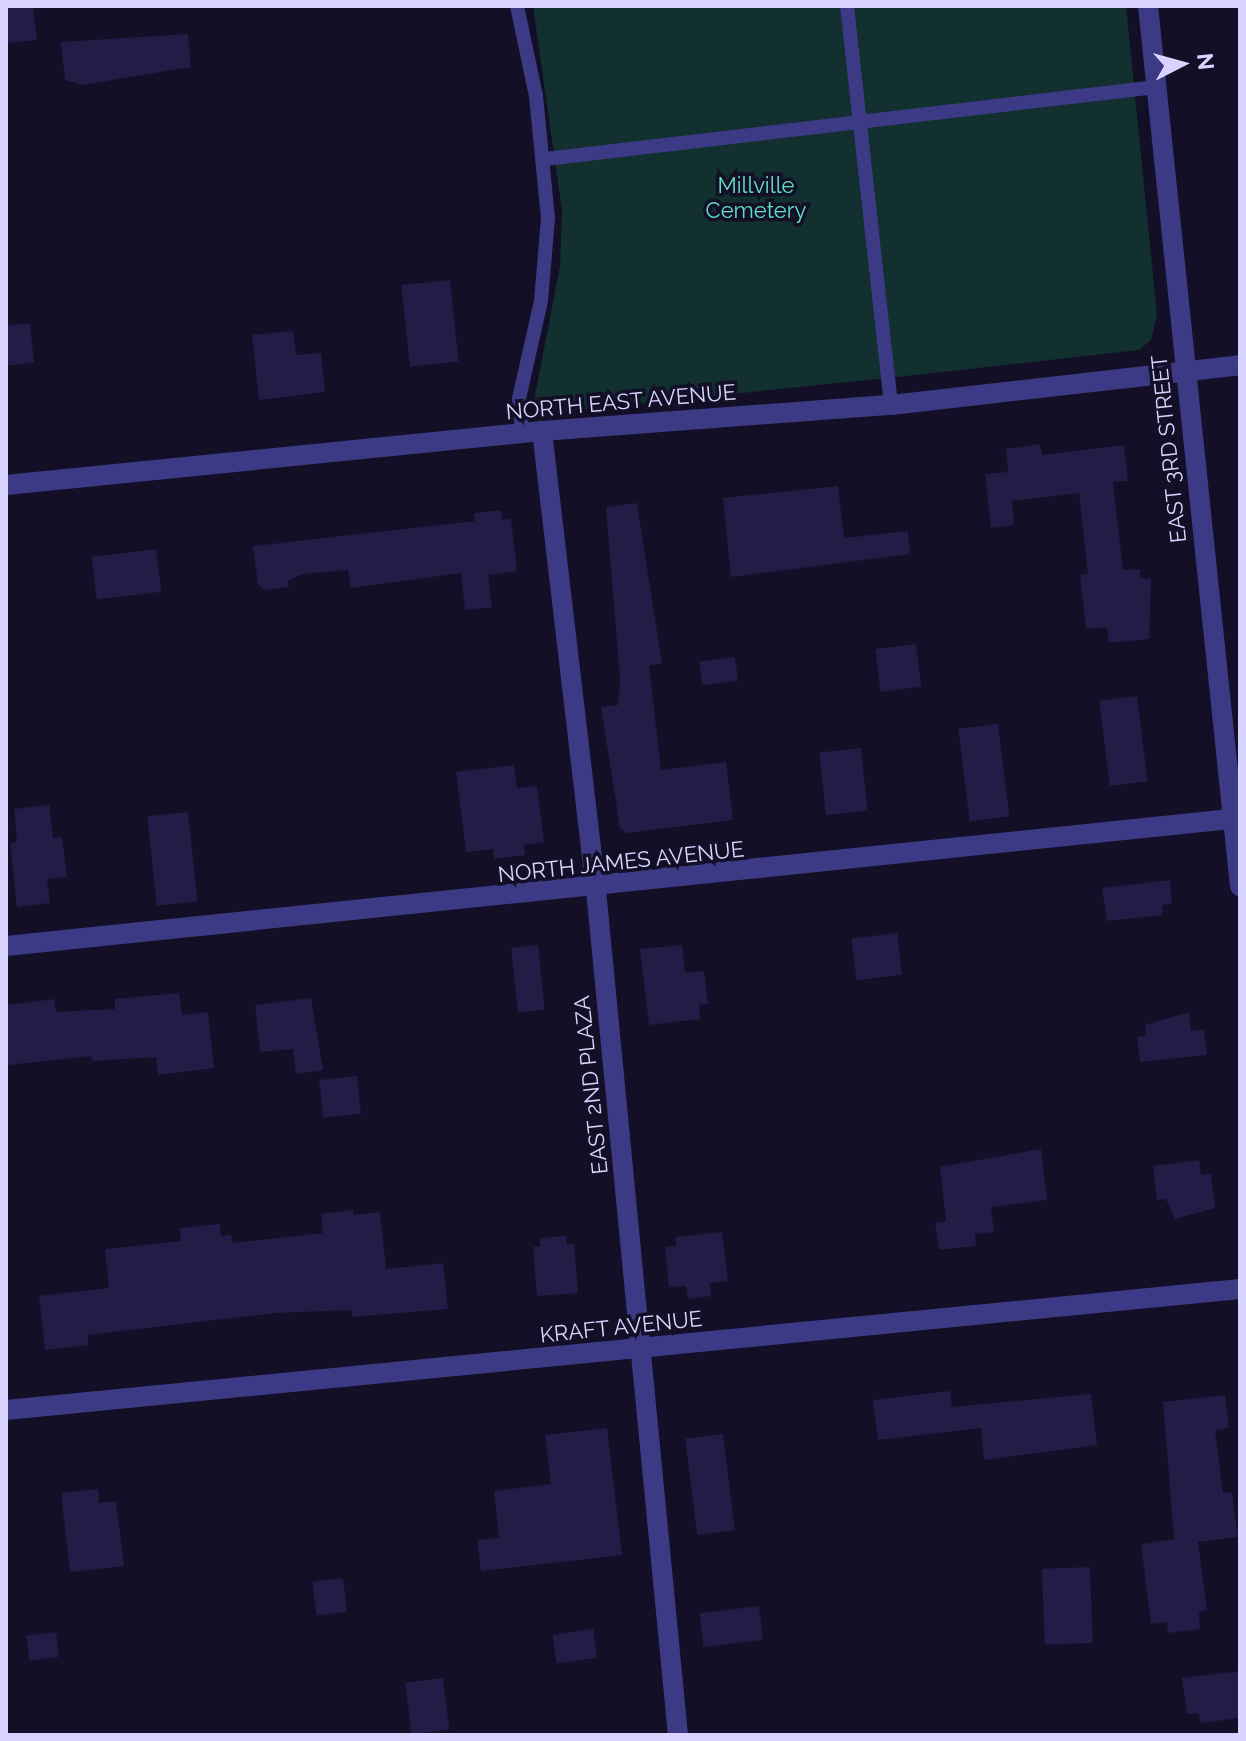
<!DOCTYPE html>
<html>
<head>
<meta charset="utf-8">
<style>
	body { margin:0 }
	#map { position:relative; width:1246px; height:1741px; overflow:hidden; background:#130f26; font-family:Raleway,sans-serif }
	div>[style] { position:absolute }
	.green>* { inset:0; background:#12302f }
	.building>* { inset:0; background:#241b47; transform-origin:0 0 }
	.service>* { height:14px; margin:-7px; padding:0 7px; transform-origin:7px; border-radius:7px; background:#3d3a85 }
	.minor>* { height:20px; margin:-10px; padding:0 10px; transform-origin:10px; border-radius:10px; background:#3d3a85 }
	.tertiary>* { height:20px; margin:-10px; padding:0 10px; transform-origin:10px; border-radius:10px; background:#3d3a85 }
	span { translate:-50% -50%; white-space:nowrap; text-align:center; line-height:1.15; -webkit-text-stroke:7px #130f26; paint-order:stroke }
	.park-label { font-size:22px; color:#5fe0c0 }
	.street-label { font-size:22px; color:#d9d4ff }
	.frame { position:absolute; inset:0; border:8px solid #d9d4ff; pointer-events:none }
	.north { position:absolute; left:1142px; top:24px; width:80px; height:80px; -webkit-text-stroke:6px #130f26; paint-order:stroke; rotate:84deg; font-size:22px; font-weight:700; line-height:32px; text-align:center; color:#d9d4ff }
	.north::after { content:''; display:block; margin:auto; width:28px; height:36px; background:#d9d4ff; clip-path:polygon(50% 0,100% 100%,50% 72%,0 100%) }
</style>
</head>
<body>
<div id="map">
	<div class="green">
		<div style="clip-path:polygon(533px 6px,1126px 6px,1157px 315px,1151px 340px,1139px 350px,906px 376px,567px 411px,540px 407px,534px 401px,560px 266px,562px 210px)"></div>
	</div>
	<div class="building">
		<div style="clip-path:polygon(6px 6px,33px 6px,37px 40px,6px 43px)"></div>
		<div style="clip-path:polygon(188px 34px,191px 67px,83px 85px,65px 80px,61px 42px)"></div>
		<div style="left:450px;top:280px;width:82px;height:49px;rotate:84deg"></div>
		<div style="clip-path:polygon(30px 323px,34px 362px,6px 366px,6px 326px)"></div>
		<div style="clip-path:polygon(293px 331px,296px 355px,321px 353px,325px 392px,259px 400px,252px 335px)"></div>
		<div style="clip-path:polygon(1040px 444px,1042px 455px,1124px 445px,1128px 481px,1113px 482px,1123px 570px,1140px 569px,1141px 579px,1151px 578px,1149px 639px,1109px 643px,1107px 627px,1086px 629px,1080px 575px,1088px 574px,1079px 493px,1012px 501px,1014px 525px,991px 528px,985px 474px,1008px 472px,1006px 449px)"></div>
		<div style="clip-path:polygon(838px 486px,844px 538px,908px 531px,910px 554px,731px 577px,723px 498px)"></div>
		<div style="clip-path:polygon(637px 503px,662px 664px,649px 665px,661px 770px,726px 762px,733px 820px,626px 833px,620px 828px,601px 707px,618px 705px,620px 680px,606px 507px)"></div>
		<div style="clip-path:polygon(501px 510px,502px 520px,511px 519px,517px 571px,488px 575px,492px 607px,465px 610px,461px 573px,351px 588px,348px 570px,302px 574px,288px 581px,289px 587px,264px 590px,258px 584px,253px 546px,475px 521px,474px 513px)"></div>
		<div style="left:156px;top:549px;width:43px;height:65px;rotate:83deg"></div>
		<div style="left:916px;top:644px;width:43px;height:41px;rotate:83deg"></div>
		<div style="left:735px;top:657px;width:24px;height:36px;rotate:83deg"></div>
		<div style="left:1137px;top:696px;width:86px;height:38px;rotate:83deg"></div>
		<div style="left:998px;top:724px;width:93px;height:40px;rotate:83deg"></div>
		<div style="left:861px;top:748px;width:63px;height:42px;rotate:84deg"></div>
		<div style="clip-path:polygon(514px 765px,517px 788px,537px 786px,544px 842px,524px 845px,525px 855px,494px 859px,493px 849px,466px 852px,456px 772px)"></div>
		<div style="clip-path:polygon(49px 805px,53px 838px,62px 837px,67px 877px,47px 879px,50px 903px,17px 907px,10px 843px,17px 842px,14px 809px)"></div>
		<div style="left:188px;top:812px;width:90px;height:41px;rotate:84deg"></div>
		<div style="clip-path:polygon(1170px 880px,1172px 904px,1162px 905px,1163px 915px,1107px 921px,1102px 888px)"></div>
		<div style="left:897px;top:933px;width:42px;height:46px;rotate:83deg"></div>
		<div style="left:538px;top:945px;width:65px;height:27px;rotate:84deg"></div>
		<div style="clip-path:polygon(682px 945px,685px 973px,704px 971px,708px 1004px,699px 1005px,700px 1019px,649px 1025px,640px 949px)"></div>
		<div style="clip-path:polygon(179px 993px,182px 1015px,208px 1012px,214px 1068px,158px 1075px,156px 1057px,92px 1061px,91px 1056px,8px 1065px,6px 1005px,54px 999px,56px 1012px,115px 1009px,115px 999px)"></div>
		<div style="clip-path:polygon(311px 998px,323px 1070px,296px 1074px,293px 1049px,260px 1052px,255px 1005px)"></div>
		<div style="clip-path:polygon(1189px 1012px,1191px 1031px,1204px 1029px,1207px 1055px,1140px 1062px,1137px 1037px,1146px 1036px,1145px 1025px)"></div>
		<div style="left:357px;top:1076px;width:38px;height:38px;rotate:84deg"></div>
		<div style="clip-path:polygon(1041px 1149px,1047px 1200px,991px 1207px,994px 1232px,975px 1234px,976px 1246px,939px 1250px,935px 1223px,946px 1221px,940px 1167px)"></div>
		<div style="clip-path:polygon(1199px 1160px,1201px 1175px,1211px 1174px,1215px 1208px,1175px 1219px,1166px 1199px,1157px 1200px,1153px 1166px)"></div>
		<div style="clip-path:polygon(353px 1210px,354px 1215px,380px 1212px,386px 1269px,443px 1263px,448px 1309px,352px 1317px,351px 1310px,276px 1313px,87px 1335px,89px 1345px,45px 1350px,39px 1296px,109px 1288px,105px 1249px,181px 1241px,180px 1228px,220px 1224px,221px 1236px,231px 1235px,232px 1243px,323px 1233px,321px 1214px)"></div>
		<div style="clip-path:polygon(722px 1232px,728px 1281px,710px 1283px,711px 1296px,688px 1299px,686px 1286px,669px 1287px,665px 1247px,676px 1246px,675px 1237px)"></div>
		<div style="clip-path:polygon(566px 1236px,567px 1245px,574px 1244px,578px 1293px,537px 1296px,533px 1247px,540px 1247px,540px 1238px)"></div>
		<div style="clip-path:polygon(950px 1391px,952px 1407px,1091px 1394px,1097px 1445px,984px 1460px,981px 1428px,878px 1440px,873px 1400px)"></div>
		<div style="clip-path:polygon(1225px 1395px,1229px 1428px,1215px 1430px,1223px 1493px,1232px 1492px,1238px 1537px,1198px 1542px,1207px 1610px,1199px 1612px,1200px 1629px,1168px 1633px,1167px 1622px,1151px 1624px,1141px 1544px,1174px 1539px,1163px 1402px)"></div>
		<div style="clip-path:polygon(607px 1428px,622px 1555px,481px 1571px,477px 1540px,499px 1538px,494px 1491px,551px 1484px,545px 1435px)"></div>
		<div style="left:723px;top:1434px;width:97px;height:38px;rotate:83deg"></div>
		<div style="clip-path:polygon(98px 1489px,99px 1503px,116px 1501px,124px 1566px,70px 1572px,61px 1493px)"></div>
		<div style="left:1090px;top:1567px;width:76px;height:48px;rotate:88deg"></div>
		<div style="left:343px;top:1578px;width:34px;height:31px;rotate:83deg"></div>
		<div style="left:759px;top:1606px;width:34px;height:60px;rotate:83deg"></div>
		<div style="left:593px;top:1629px;width:29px;height:41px;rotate:82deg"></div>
		<div style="left:56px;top:1632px;width:25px;height:30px;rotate:83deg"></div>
		<div style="clip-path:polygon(1240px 1671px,1240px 1718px,1200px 1723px,1199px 1713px,1187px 1714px,1182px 1678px)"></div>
		<div style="left:443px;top:1678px;width:52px;height:38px;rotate:83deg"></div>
	</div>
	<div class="service">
		<div style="left:517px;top:6px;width:92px;rotate:78.1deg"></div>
		<div style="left:536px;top:96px;width:123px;rotate:84.4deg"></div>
		<div style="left:548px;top:218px;width:83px;rotate:94.8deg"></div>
		<div style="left:541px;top:301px;width:100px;rotate:102.7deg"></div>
		<div style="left:519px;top:399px;width:34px;rotate:85deg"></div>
		<div style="left:847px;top:6px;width:401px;rotate:83.7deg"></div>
		<div style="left:545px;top:159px;width:615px;rotate:-6.72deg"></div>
	</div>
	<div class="minor">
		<div style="left:542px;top:431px;width:462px;rotate:83.3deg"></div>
		<div style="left:596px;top:890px;width:849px;rotate:84.46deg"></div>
		<div style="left:6px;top:485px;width:539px;rotate:-5.75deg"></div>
		<div style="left:542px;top:431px;width:350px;rotate:-4.3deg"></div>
		<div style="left:891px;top:405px;width:351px;rotate:-6.5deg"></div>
		<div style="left:6px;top:946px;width:1241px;rotate:-5.92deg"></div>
		<div style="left:6px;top:1410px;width:1240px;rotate:-5.6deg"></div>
	</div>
	<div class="tertiary">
		<div style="left:1148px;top:6px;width:885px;rotate:84.03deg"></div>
	</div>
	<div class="park-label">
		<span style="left:756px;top:198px">Millville<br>Cemetery</span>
	</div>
	<div class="street-label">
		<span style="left:621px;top:402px;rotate:-5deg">NORTH EAST AVENUE</span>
		<span style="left:1169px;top:449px;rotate:-96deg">EAST 3RD STREET</span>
		<span style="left:621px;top:862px;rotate:-6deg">NORTH JAMES AVENUE</span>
		<span style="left:591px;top:1085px;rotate:-96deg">EAST 2ND PLAZA</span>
		<span style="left:621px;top:1327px;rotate:-6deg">KRAFT AVENUE</span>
	</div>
	<div class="frame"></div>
	<div class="north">N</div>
</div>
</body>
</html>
